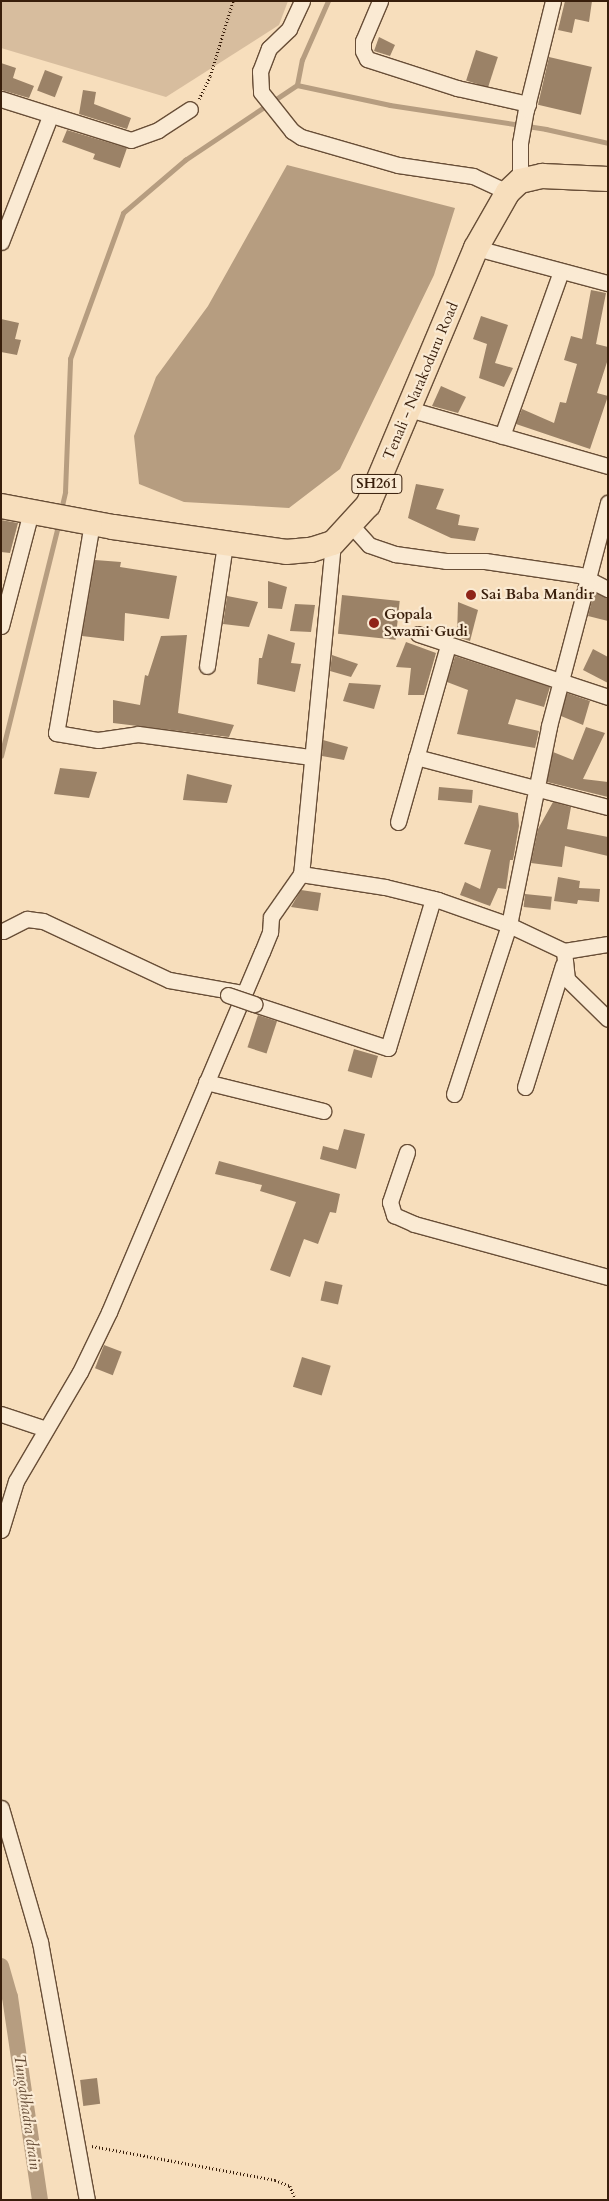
<!DOCTYPE html>
<html>
<head>
<meta charset="utf-8">
<style>
	body { margin:0 }
	#map { position:relative; width:609px; height:2201px; overflow:hidden; background:#f7debc; font-family:Cardo,serif }
	div>[style] { position:absolute }
	.green>* { inset:0; background:#d7bd9e }
	.water>* { inset:0; background:#b69d80 }
	.stream>* { height:4.5px; margin:-2.25px; padding:0 2.25px; transform-origin:2.25px; border-radius:2.25px; background:#b69d80 }
	.canal>* { height:16px; margin:-8px; padding:0 8px; transform-origin:8px; border-radius:8px; background:#b69d80 }
	.building>* { inset:0; background:#9b8267; transform-origin:0 0 }
	.path>* { height:2.5px; margin-top:-1.25px; transform-origin:0; background:repeating-linear-gradient(90deg,#381e0b 0 1px,transparent 0 3.5px) }
	.roads { filter:drop-shadow(1px 0 #684e37) drop-shadow(-1px 0 #684e37) drop-shadow(0 1px #684e37) drop-shadow(0 -1px #684e37) }
	.minor>* { height:15px; margin:-7.5px; padding:0 7.5px; transform-origin:7.5px; border-radius:7.5px; background:#faead3 }
	.primary>* { height:24px; margin:-12px; padding:0 12px; transform-origin:12px; border-radius:12px; background:#f7debc }
	.bridges { filter:drop-shadow(1px 0 #684e37) drop-shadow(-1px 0 #684e37) drop-shadow(0 1px #684e37) drop-shadow(0 -1px #684e37) }
	.minor-bridge>* { height:15px; margin:-7.5px; padding:0 7.5px; transform-origin:7.5px; border-radius:7.5px; background:#faead3 }
	.dots>* { width:14px; height:14px; translate:-50% -50%; box-sizing:border-box; border:2px solid #faead3; border-radius:50% }
	span { translate:-50% -50%; white-space:nowrap; text-align:center; line-height:1.15; -webkit-text-stroke:4.5px #faead3; paint-order:stroke }
	.shield-label span { padding:1px 4px; background:#faead3; border:1px solid; border-radius:4px; -webkit-text-stroke-width:0 }
	.shield-label { font-size:14px; color:#381e0b; font-weight:700 }
	.street-label { font-size:15px; color:#381e0b }
	.poi-label { font-size:15px; color:#381e0b; font-weight:700 }
	.left { translate:0 -50%; text-align:left }
	.water-label { font-size:16px; color:#644a34; font-style:italic }
	.frame { position:absolute; inset:0; border:2px solid #381e0b; pointer-events:none }
</style>
</head>
<body>
<div id="map">
	<div class="green">
		<div style="clip-path:polygon(1px 1px,288px 1px,279px 25px,166px 97px,1px 48px)"></div>
	</div>
	<div class="water">
		<div style="clip-path:polygon(287px 165px,455px 208px,434px 275px,340px 469px,289px 508px,184px 502px,139px 484px,134px 436px,156px 377px,208px 306px)"></div>
	</div>
	<div class="stream">
		<div style="left:297px;top:85px;width:95px;rotate:12.1deg"></div>
		<div style="left:390px;top:105px;width:158px;rotate:8.7deg"></div>
		<div style="left:546px;top:129px;width:64px;rotate:12.7deg"></div>
		<div style="left:61px;top:510px;width:18px;rotate:-77deg"></div>
		<div style="left:65px;top:492px;width:133px;rotate:-87.8deg"></div>
		<div style="left:70px;top:359px;width:155px;rotate:-70deg"></div>
		<div style="left:123px;top:213px;width:82px;rotate:-40.5deg"></div>
		<div style="left:185px;top:160px;width:135px;rotate:-33.8deg"></div>
		<div style="left:297px;top:85px;width:25px;rotate:-79deg"></div>
		<div style="left:302px;top:60px;width:64px;rotate:-66.2deg"></div>
		<div style="left:1px;top:756px;width:238px;rotate:-76.1deg"></div>
	</div>
	<div class="canal">
		<div style="left:1px;top:1966px;width:32px;rotate:74deg"></div>
		<div style="left:10px;top:1997px;width:205px;rotate:81.6deg"></div>
	</div>
	<div class="building">
		<div style="clip-path:polygon(565px 1px,592px 1px,589px 22px,575px 19px,572px 33px,558px 30px)"></div>
		<div style="clip-path:polygon(379px 37px,395px 45px,390px 56px,374px 51px)"></div>
		<div style="left:476px;top:50px;width:23px;height:32px;rotate:18deg"></div>
		<div style="left:549px;top:57px;width:44px;height:49px;rotate:13deg"></div>
		<div style="clip-path:polygon(1px 63px,16px 68px,13px 78px,34px 86px,29px 98px,1px 90px)"></div>
		<div style="left:45px;top:70px;width:19px;height:22px;rotate:21deg"></div>
		<div style="clip-path:polygon(83px 90px,96px 92px,94px 104px,131px 118px,127px 129px,79px 114px)"></div>
		<div style="clip-path:polygon(67px 130px,127px 148px,120px 168px,93px 159px,95px 154px,62px 142px)"></div>
		<div style="clip-path:polygon(591px 290px,606px 293px,596px 344px,608px 347px,608px 359px,597px 393px,608px 396px,590px 449px,516px 424px,522px 409px,554px 423px,560px 402px,566px 403px,577px 364px,564px 360px,571px 336px,582px 339px)"></div>
		<div style="clip-path:polygon(481px 316px,508px 325px,495px 363px,513px 368px,504px 387px,479px 378px,487px 344px,473px 339px)"></div>
		<div style="clip-path:polygon(1px 319px,19px 323px,15px 339px,21px 340px,17px 355px,1px 352px)"></div>
		<div style="clip-path:polygon(441px 386px,466px 397px,458px 413px,432px 406px)"></div>
		<div style="clip-path:polygon(416px 484px,444px 489px,436px 509px,460px 515px,458px 525px,479px 528px,475px 541px,451px 538px,408px 518px)"></div>
		<div style="clip-path:polygon(1px 520px,18px 523px,10px 553px,1px 552px)"></div>
		<div style="clip-path:polygon(95px 560px,121px 562px,120px 567px,177px 576px,169px 619px,125px 613px,124px 641px,82px 636px)"></div>
		<div style="clip-path:polygon(268px 581px,287px 587px,282px 609px,268px 608px)"></div>
		<div style="clip-path:polygon(594px 592px,608px 598px,608px 621px,588px 616px)"></div>
		<div style="left:342px;top:595px;width:58px;height:39px;rotate:6deg"></div>
		<div style="clip-path:polygon(227px 596px,258px 602px,249px 627px,223px 624px)"></div>
		<div style="clip-path:polygon(458px 602px,478px 610px,470px 641px,457px 637px)"></div>
		<div style="clip-path:polygon(295px 604px,315px 605px,311px 632px,290px 631px)"></div>
		<div style="clip-path:polygon(268px 634px,295px 643px,291px 663px,301px 664px,295px 692px,257px 684px,259px 658px,262px 658px)"></div>
		<div style="clip-path:polygon(187px 635px,178px 713px,234px 725px,229px 737px,113px 723px,113px 700px,140px 705px,145px 675px,148px 676px,161px 636px)"></div>
		<div style="clip-path:polygon(406px 642px,436px 653px,424px 695px,408px 695px,411px 668px,396px 667px)"></div>
		<div style="clip-path:polygon(593px 649px,608px 657px,608px 683px,583px 670px)"></div>
		<div style="clip-path:polygon(332px 655px,358px 664px,351px 677px,330px 671px)"></div>
		<div style="clip-path:polygon(455px 656px,550px 687px,544px 707px,516px 699px,508px 724px,539px 731px,535px 748px,457px 734px,468px 690px,447px 682px)"></div>
		<div style="clip-path:polygon(349px 683px,381px 685px,374px 709px,343px 701px)"></div>
		<div style="clip-path:polygon(567px 693px,590px 701px,583px 725px,561px 716px)"></div>
		<div style="clip-path:polygon(586px 727px,605px 733px,583px 779px,608px 782px,608px 797px,547px 782px,553px 752px,573px 760px)"></div>
		<div style="clip-path:polygon(323px 740px,348px 747px,344px 760px,322px 756px)"></div>
		<div style="clip-path:polygon(60px 768px,97px 772px,89px 798px,54px 794px)"></div>
		<div style="clip-path:polygon(187px 774px,232px 785px,227px 803px,183px 800px)"></div>
		<div style="left:439px;top:787px;width:34px;height:13px;rotate:5deg"></div>
		<div style="clip-path:polygon(553px 802px,571px 807px,567px 829px,608px 837px,608px 856px,565px 846px,562px 867px,531px 863px,538px 829px)"></div>
		<div style="clip-path:polygon(479px 805px,518px 813px,519px 826px,513px 860px,510px 860px,506px 889px,498px 888px,490px 906px,460px 895px,465px 882px,480px 889px,491px 850px,464px 844px)"></div>
		<div style="clip-path:polygon(558px 877px,580px 881px,579px 888px,600px 889px,599px 902px,578px 900px,577px 904px,554px 901px)"></div>
		<div style="clip-path:polygon(301px 890px,321px 893px,318px 911px,291px 907px)"></div>
		<div style="left:525px;top:894px;width:27px;height:13px;rotate:6deg"></div>
		<div style="left:258px;top:1015px;width:20px;height:34px;rotate:18deg"></div>
		<div style="left:354px;top:1049px;width:25px;height:23px;rotate:16deg"></div>
		<div style="clip-path:polygon(344px 1129px,365px 1134px,356px 1169px,320px 1159px,323px 1146px,338px 1150px)"></div>
		<div style="clip-path:polygon(219px 1161px,340px 1194px,336px 1213px,330px 1212px,318px 1244px,304px 1239px,290px 1277px,270px 1270px,296px 1202px,260px 1191px,262px 1185px,215px 1174px)"></div>
		<div style="left:325px;top:1281px;width:18px;height:20px;rotate:13deg"></div>
		<div style="left:104px;top:1345px;width:19px;height:25px;rotate:21deg"></div>
		<div style="left:302px;top:1357px;width:30px;height:31px;rotate:17deg"></div>
		<div style="left:97px;top:2078px;width:26px;height:17px;rotate:83deg"></div>
	</div>
	<div class="path">
		<div style="left:199px;top:99px;width:25px;rotate:-64deg"></div>
		<div style="left:210px;top:76px;width:78px;rotate:-73deg"></div>
		<div style="left:92px;top:2146px;width:186px;rotate:10.5deg"></div>
		<div style="left:275px;top:2180px;width:16px;rotate:22deg"></div>
		<div style="left:290px;top:2186px;width:15px;rotate:67deg"></div>
	</div>
	<div class="roads">
		<div class="minor">
			<div style="left:302px;top:1px;width:31px;rotate:115deg"></div>
			<div style="left:289px;top:29px;width:28px;rotate:136deg"></div>
			<div style="left:269px;top:48px;width:25px;rotate:111deg"></div>
			<div style="left:260px;top:71px;width:21px;rotate:87deg"></div>
			<div style="left:261px;top:92px;width:50px;rotate:51.5deg"></div>
			<div style="left:292px;top:131px;width:11px;rotate:34deg"></div>
			<div style="left:301px;top:137px;width:101px;rotate:16.1deg"></div>
			<div style="left:398px;top:165px;width:76px;rotate:8.3deg"></div>
			<div style="left:473px;top:176px;width:38px;rotate:25deg"></div>
			<div style="left:380px;top:1px;width:43px;rotate:113deg"></div>
			<div style="left:363px;top:41px;width:10px;rotate:90deg"></div>
			<div style="left:363px;top:51px;width:9px;rotate:63deg"></div>
			<div style="left:367px;top:59px;width:95px;rotate:17.9deg"></div>
			<div style="left:457px;top:88px;width:73px;rotate:12.7deg"></div>
			<div style="left:1px;top:99px;width:136px;rotate:17.5deg"></div>
			<div style="left:131px;top:140px;width:29px;rotate:-20deg"></div>
			<div style="left:158px;top:130px;width:38px;rotate:-33deg"></div>
			<div style="left:520px;top:181px;width:38px;rotate:-90deg"></div>
			<div style="left:520px;top:143px;width:34px;rotate:-80deg"></div>
			<div style="left:526px;top:110px;width:112px;rotate:-76.1deg"></div>
			<div style="left:1px;top:242px;width:135px;rotate:-68.7deg"></div>
			<div style="left:476px;top:248px;width:137px;rotate:14.9deg"></div>
			<div style="left:409px;top:409px;width:207px;rotate:16deg"></div>
			<div style="left:502px;top:436px;width:175px;rotate:-70.3deg"></div>
			<div style="left:92px;top:523px;width:213px;rotate:99.7deg"></div>
			<div style="left:56px;top:733px;width:43px;rotate:9.5deg"></div>
			<div style="left:98px;top:740px;width:40px;rotate:-8.5deg"></div>
			<div style="left:138px;top:734px;width:175px;rotate:7.6deg"></div>
			<div style="left:351px;top:525px;width:27px;rotate:48deg"></div>
			<div style="left:369px;top:545px;width:28px;rotate:19deg"></div>
			<div style="left:395px;top:554px;width:51px;rotate:7.8deg"></div>
			<div style="left:446px;top:561px;width:39px"></div>
			<div style="left:485px;top:561px;width:96px;rotate:8.4deg"></div>
			<div style="left:580px;top:575px;width:31px;rotate:27deg"></div>
			<div style="left:333px;top:543px;width:333px;rotate:95.5deg"></div>
			<div style="left:301px;top:874px;width:85px;rotate:8.8deg"></div>
			<div style="left:385px;top:887px;width:55px;rotate:13.8deg"></div>
			<div style="left:438px;top:900px;width:75px;rotate:19.4deg"></div>
			<div style="left:509px;top:925px;width:61px;rotate:25.3deg"></div>
			<div style="left:564px;top:951px;width:28px;rotate:84deg"></div>
			<div style="left:567px;top:979px;width:57px;rotate:44.3deg"></div>
			<div style="left:1px;top:626px;width:118px;rotate:-75.3deg"></div>
			<div style="left:418px;top:634px;width:200px;rotate:18.3deg"></div>
			<div style="left:207px;top:666px;width:123px;rotate:-81.6deg"></div>
			<div style="left:416px;top:757px;width:198px;rotate:14.6deg"></div>
			<div style="left:398px;top:822px;width:184px;rotate:-74.2deg"></div>
			<div style="left:3px;top:931px;width:27px;rotate:-27deg"></div>
			<div style="left:27px;top:919px;width:16px;rotate:7deg"></div>
			<div style="left:43px;top:921px;width:139px;rotate:25.1deg"></div>
			<div style="left:169px;top:980px;width:74px;rotate:10.1deg"></div>
			<div style="left:564px;top:951px;width:45px;rotate:-9deg"></div>
			<div style="left:254px;top:1004px;width:141px;rotate:18.2deg"></div>
			<div style="left:388px;top:1048px;width:156px;rotate:-73.2deg"></div>
			<div style="left:206px;top:1082px;width:121px;rotate:13.9deg"></div>
			<div style="left:525px;top:1087px;width:128px;rotate:-72.7deg"></div>
			<div style="left:454px;top:1094px;width:178px;rotate:-72deg"></div>
			<div style="left:509px;top:925px;width:203px;rotate:-78.6deg"></div>
			<div style="left:549px;top:726px;width:231px;rotate:-75.2deg"></div>
			<div style="left:407px;top:1152px;width:53px;rotate:108.8deg"></div>
			<div style="left:390px;top:1202px;width:14px;rotate:73deg"></div>
			<div style="left:394px;top:1215px;width:22px;rotate:24deg"></div>
			<div style="left:414px;top:1224px;width:201px;rotate:15.3deg"></div>
			<div style="left:1px;top:1414px;width:47px;rotate:18.4deg"></div>
			<div style="left:1px;top:1530px;width:51px;rotate:-73deg"></div>
			<div style="left:16px;top:1481px;width:126px;rotate:-59.6deg"></div>
			<div style="left:80px;top:1372px;width:67px;rotate:-64.2deg"></div>
			<div style="left:109px;top:1312px;width:391px;rotate:-67deg"></div>
			<div style="left:262px;top:952px;width:22px;rotate:-68deg"></div>
			<div style="left:270px;top:932px;width:15px;rotate:-86deg"></div>
			<div style="left:271px;top:917px;width:52px;rotate:-55.1deg"></div>
			<div style="left:1px;top:1808px;width:140px;rotate:73.8deg"></div>
			<div style="left:40px;top:1942px;width:262px;rotate:79.7deg"></div>
		</div>
		<div class="primary">
			<div style="left:1px;top:506px;width:114px;rotate:10.6deg"></div>
			<div style="left:113px;top:527px;width:175px;rotate:8.2deg"></div>
			<div style="left:286px;top:552px;width:25px;rotate:-5deg"></div>
			<div style="left:311px;top:550px;width:23px;rotate:-18deg"></div>
			<div style="left:333px;top:543px;width:52px;rotate:-47.4deg"></div>
			<div style="left:368px;top:505px;width:279px;rotate:-67.2deg"></div>
			<div style="left:476px;top:248px;width:64px;rotate:-60.3deg"></div>
			<div style="left:508px;top:192px;width:16px;rotate:-43deg"></div>
			<div style="left:520px;top:181px;width:23px;rotate:-13deg"></div>
			<div style="left:542px;top:176px;width:66px;rotate:2.6deg"></div>
		</div>
	</div>
	<div class="bridges">
		<div class="minor-bridge">
			<div style="left:228px;top:995px;width:28px;rotate:19deg"></div>
		</div>
	</div>
	<div class="dots">
		<div style="left:471px;top:595px;background:#8f2418"></div>
		<div style="left:374px;top:623px;background:#8f2418"></div>
	</div>
	<div class="shield-label">
		<span style="left:377px;top:484px">SH261</span>
	</div>
	<div class="street-label">
		<span style="left:421px;top:381px;rotate:-67deg">Tenali - Narakoduru Road</span>
	</div>
	<div class="poi-label">
		<span class="left" style="left:481px;top:595px">Sai Baba Mandir</span>
		<span class="left" style="left:384px;top:623px">Gopala<br>Swami Gudi</span>
	</div>
	<div class="water-label">
		<span style="left:27px;top:2112px;rotate:82deg">Tungabhadra drain</span>
	</div>
	<div class="frame"></div>
</div>
</body>
</html>
